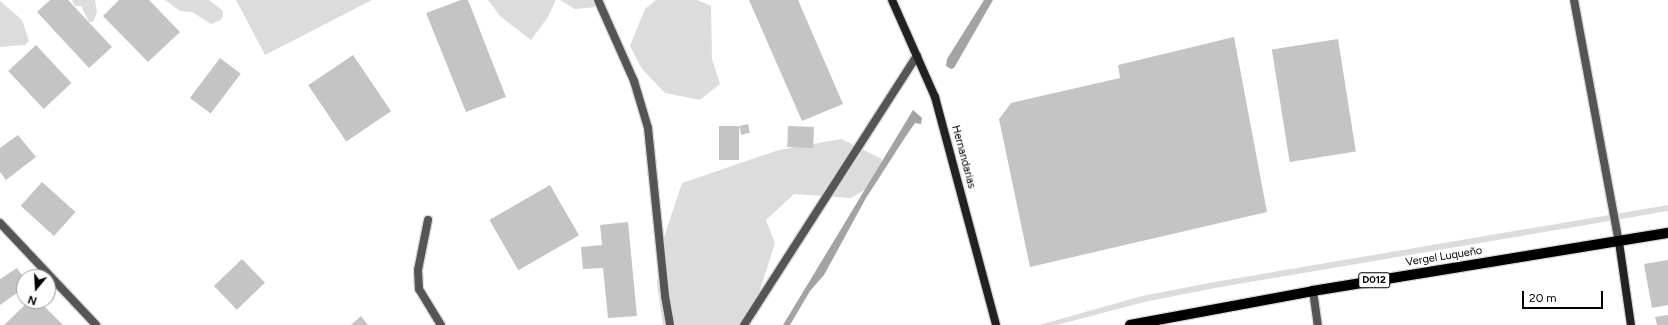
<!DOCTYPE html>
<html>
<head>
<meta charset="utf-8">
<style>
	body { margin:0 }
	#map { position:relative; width:1668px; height:325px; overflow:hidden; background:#fff; font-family:Figtree,sans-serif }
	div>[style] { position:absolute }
	.green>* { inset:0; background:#dcdcdc }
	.water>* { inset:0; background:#a3a3a3 }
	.building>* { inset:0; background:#c4c4c4; transform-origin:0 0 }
	.roads { filter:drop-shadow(1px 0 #dbdbdb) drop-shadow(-1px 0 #dbdbdb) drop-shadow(0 1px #dbdbdb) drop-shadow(0 -1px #dbdbdb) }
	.lane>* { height:8px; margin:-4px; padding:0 4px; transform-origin:4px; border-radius:4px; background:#555 }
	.street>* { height:8px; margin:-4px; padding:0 4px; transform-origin:4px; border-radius:4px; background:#555 }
	.secondary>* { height:8px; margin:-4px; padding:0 4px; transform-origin:4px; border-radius:4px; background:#222 }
	.primary>* { height:10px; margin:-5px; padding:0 5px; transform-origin:5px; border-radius:5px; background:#000 }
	span { translate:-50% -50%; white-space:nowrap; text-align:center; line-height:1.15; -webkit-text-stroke:4px #fff; paint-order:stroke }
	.shield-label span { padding:1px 3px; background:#fff; border:1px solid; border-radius:3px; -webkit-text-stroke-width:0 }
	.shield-label { font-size:10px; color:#000; font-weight:700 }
	.street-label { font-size:11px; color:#000 }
	.north { position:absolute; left:16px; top:269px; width:40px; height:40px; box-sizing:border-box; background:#fff; border:1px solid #999; border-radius:50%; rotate:198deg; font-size:11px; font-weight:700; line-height:16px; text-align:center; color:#000 }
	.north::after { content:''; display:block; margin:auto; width:14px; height:18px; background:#000; clip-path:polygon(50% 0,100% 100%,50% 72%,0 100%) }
	.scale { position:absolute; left:1522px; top:291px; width:81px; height:18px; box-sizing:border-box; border:2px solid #000; border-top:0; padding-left:5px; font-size:12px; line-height:14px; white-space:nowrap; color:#000; -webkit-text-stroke:3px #fff; paint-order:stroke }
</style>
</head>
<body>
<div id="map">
	<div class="green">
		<div style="clip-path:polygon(72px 0,95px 0,97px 12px,93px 22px,89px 22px,81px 6px,75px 6px)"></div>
		<div style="clip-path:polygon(165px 0,209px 0,222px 10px,223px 15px,221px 20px,211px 24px,192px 12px,180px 11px)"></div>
		<div style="clip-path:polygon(236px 0,372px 0,265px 55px)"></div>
		<div style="clip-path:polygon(488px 0,556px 0,548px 17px,531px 40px,501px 17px)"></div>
		<div style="clip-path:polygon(560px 0,605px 0,597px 7px,575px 9px)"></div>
		<div style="clip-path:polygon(656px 0,697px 0,711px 6px,712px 59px,720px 84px,700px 100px,665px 93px,642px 69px,630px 46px,645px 9px)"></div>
		<div style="clip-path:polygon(0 1px,22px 20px,29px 41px,25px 45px,0 47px)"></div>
		<div style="clip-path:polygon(841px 139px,882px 159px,876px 183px,851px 198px,794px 194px,766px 220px,775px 243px,749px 325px,663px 325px,657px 284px,659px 252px,682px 183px,779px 150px)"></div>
		<div style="clip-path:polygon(1668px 205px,1668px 211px,1215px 288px,1144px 302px,1057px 325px,1039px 325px,1142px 296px,1214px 282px)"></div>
	</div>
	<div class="water">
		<div style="clip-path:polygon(984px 0,993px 0,954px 68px,951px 69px,946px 66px,947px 59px)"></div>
		<div style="clip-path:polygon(913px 110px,922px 118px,921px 124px,915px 123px,906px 136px,866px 198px,824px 275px,810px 291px,790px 325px,783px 325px)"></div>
	</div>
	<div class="building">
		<div style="clip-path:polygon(50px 0,68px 0,112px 47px,89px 68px,37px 12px)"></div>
		<div style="clip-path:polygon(119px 0,149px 0,180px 32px,148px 62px,103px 16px)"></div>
		<div style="clip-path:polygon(461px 0,468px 0,506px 97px,466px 112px,426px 13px)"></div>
		<div style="clip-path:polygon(749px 0,798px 0,843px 104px,802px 121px)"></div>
		<div style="clip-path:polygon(1234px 37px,1267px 212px,1030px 267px,999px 119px,1011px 103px,1120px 78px,1118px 65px)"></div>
		<div style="left:1338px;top:39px;width:114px;height:67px;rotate:81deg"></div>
		<div style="left:36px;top:45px;width:52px;height:38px;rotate:47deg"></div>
		<div style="left:353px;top:55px;width:68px;height:54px;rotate:56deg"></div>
		<div style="left:220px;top:58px;width:26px;height:50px;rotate:37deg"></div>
		<div style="left:748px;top:124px;width:9px;height:9px;rotate:77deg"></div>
		<div style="left:719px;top:126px;width:20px;height:34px"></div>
		<div style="left:788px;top:126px;width:26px;height:21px;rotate:2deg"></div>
		<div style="clip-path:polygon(18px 135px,36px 157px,6px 180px,0 172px,0 148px)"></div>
		<div style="left:42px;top:182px;width:45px;height:32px;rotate:42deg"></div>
		<div style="left:550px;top:185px;width:58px;height:70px;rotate:60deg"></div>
		<div style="clip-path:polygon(628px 222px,637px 316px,608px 318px,603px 268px,583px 269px,581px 247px,602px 245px,600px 225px)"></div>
		<div style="left:242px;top:259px;width:33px;height:39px;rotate:46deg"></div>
		<div style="clip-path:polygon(1668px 260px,1668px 305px,1652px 308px,1644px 264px)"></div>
		<div style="clip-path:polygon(17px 268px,24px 278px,24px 288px,0 305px,0 279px)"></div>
		<div style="clip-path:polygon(29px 301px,39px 301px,63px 325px,4px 325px)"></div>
		<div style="clip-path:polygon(1668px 315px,1668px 325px,1657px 325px,1655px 317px)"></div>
		<div style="clip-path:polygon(361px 316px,368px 325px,351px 325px)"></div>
	</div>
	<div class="roads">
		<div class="lane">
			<div style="left:1574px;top:0;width:246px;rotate:79.5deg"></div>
		</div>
		<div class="street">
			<div style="left:598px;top:0;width:89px;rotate:66deg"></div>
			<div style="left:634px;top:81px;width:49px;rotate:73.4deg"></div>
			<div style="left:648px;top:128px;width:169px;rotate:84.2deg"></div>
			<div style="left:665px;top:296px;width:29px;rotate:80deg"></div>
			<div style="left:428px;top:220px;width:51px;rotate:101.3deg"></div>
			<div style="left:418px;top:270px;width:19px;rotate:87deg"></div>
			<div style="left:419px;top:289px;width:42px;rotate:58.6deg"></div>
			<div style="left:0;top:223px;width:140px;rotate:46.7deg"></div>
			<div style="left:1313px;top:291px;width:34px;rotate:82deg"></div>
			<div style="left:744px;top:325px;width:320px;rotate:-57.3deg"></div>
		</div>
		<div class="secondary">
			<div style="left:892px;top:0;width:106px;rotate:66.1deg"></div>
			<div style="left:935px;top:97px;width:236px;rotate:75deg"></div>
			<div style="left:1619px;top:242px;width:84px;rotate:81.8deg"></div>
		</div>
		<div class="primary">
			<div style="left:1130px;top:325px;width:186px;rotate:-10.5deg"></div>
			<div style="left:1313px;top:291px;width:360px;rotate:-9.3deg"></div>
		</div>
	</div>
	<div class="shield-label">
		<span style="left:1374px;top:280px">D012</span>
	</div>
	<div class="street-label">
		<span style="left:963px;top:157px;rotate:75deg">Hernandarias</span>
		<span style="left:1444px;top:257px;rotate:-9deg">Vergel Luqueño</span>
	</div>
	<div class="north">N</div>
	<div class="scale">20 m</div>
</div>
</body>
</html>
